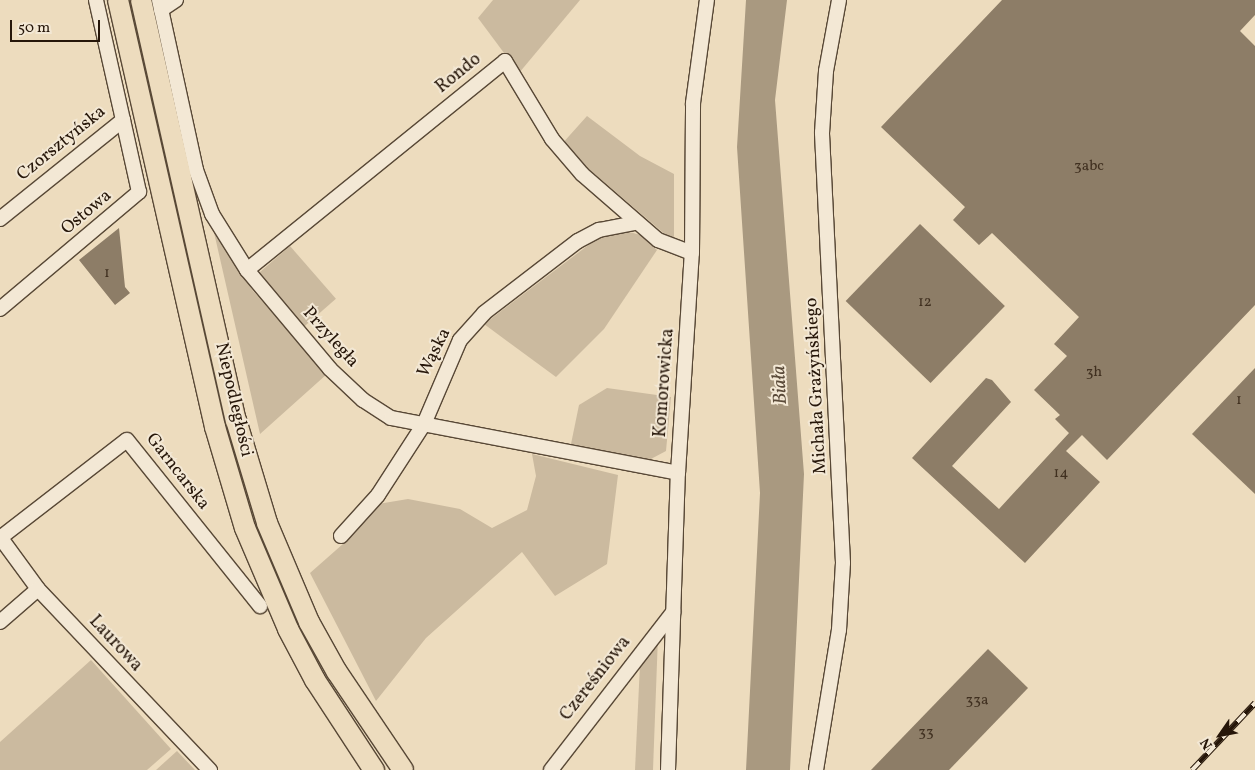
<!DOCTYPE html>
<html>
<head>
<meta charset="utf-8">
<style>
	body { margin:0 }
	#map { position:relative; width:1255px; height:770px; overflow:hidden; background:#eddcbe; font-family:Vollkorn,serif }
	div>[style] { position:absolute }
	.green>* { inset:0; background:#cbba9f; transform-origin:0 0 }
	.water>* { inset:0; background:#a99980 }
	.building>* { inset:0; background:#8d7d67; transform-origin:0 0 }
	.roads { filter:drop-shadow(1px 0 #584836) drop-shadow(-1px 0 #584836) drop-shadow(0 1px #584836) drop-shadow(0 -1px #584836) }
	.minor>* { height:14px; margin:-7px; padding:0 7px; transform-origin:7px; border-radius:7px; background:#f3e8d5 }
	.highway>* { height:20px; margin:-10px; padding:0 10px; transform-origin:10px; border-radius:10px; background:#eddcbe }
	.rail>* { height:5.5px; margin-top:-2.75px; transform-origin:0; background:repeating-linear-gradient(90deg,#f3e8d5 0 11px,#261609 0 22px); box-sizing:border-box; border-block:1px solid #261609 }
	span { translate:-50% -50%; white-space:nowrap; text-align:center; line-height:1.15; -webkit-text-stroke:4px #f3e8d5; paint-order:stroke }
	.number-label { font-size:15px; color:#403020 }
	.number-label span { -webkit-text-stroke-width:0 }
	.street-label { font-size:18px; color:#261609 }
	.water-label { font-size:19px; color:#5a4a39; font-style:italic }
	.north { position:absolute; left:1195px; top:710px; width:50px; height:50px; -webkit-text-stroke:4px #f3e8d5; paint-order:stroke; rotate:237deg; font-size:14px; font-weight:700; line-height:20px; text-align:center; color:#261609 }
	.north::after { content:''; display:block; margin:auto; width:18px; height:22px; background:#261609; clip-path:polygon(50% 0,100% 100%,50% 72%,0 100%) }
	.scale { position:absolute; left:10px; top:20px; width:90px; height:22px; box-sizing:border-box; border:2px solid #261609; border-top:0; padding-left:6px; font-size:15px; line-height:18px; white-space:nowrap; color:#261609; -webkit-text-stroke:4px #f3e8d5; paint-order:stroke }
</style>
</head>
<body>
<div id="map">
	<div class="green">
		<div style="clip-path:polygon(493px 0,580px 0,519px 73px,478px 18px)"></div>
		<div style="clip-path:polygon(587px 116px,640px 156px,674px 174px,674px 242px,561px 145px)"></div>
		<div style="clip-path:polygon(213px 228px,253px 291px,327px 374px,260px 434px)"></div>
		<div style="clip-path:polygon(625px 231px,641px 235px,657px 250px,604px 329px,556px 377px,484px 324px,599px 237px)"></div>
		<div style="left:290px;top:246px;width:70px;height:42px;rotate:49deg"></div>
		<div style="clip-path:polygon(607px 388px,671px 397px,666px 451px,649px 460px,571px 444px,579px 405px)"></div>
		<div style="clip-path:polygon(532px 454px,618px 475px,607px 564px,555px 596px,522px 552px,426px 638px,376px 701px,310px 573px,352px 536px,378px 504px,408px 499px,460px 509px,492px 528px,527px 510px,536px 476px)"></div>
		<div style="clip-path:polygon(658px 636px,653px 770px,635px 770px,640px 664px)"></div>
		<div style="clip-path:polygon(91px 660px,171px 749px,147px 770px,0 770px,0 742px)"></div>
		<div style="clip-path:polygon(177px 751px,195px 770px,156px 770px)"></div>
	</div>
	<div class="water">
		<div style="clip-path:polygon(746px 0,787px 0,775px 100px,804px 474px,790px 770px,746px 770px,760px 493px,737px 147px)"></div>
	</div>
	<div class="building">
		<div style="clip-path:polygon(1002px 0,1255px 0,1255px 15px,1240px 31px,1255px 46px,1255px 305px,1107px 460px,1082px 435px,1066px 451px,1100px 482px,1025px 563px,912px 458px,986px 378px,992px 380px,1011px 402px,952px 466px,999px 509px,1069px 433px,1055px 419px,1060px 415px,1034px 390px,1067px 356px,1054px 344px,1079px 317px,992px 233px,979px 245px,953px 220px,965px 207px,881px 127px)"></div>
		<div style="left:920px;top:224px;width:118px;height:107px;rotate:44deg"></div>
		<div style="clip-path:polygon(119px 228px,125px 287px,130px 293px,115px 305px,79px 260px)"></div>
		<div style="clip-path:polygon(1255px 368px,1255px 494px,1192px 434px)"></div>
		<div style="clip-path:polygon(988px 649px,1028px 688px,949px 770px,871px 770px)"></div>
	</div>
	<div class="roads">
		<div class="minor">
			<div style="left:159px;top:0;width:174px;rotate:77.7deg"></div>
			<div style="left:196px;top:170px;width:47px;rotate:70deg"></div>
			<div style="left:212px;top:214px;width:66px;rotate:58deg"></div>
			<div style="left:247px;top:270px;width:129px;rotate:50deg"></div>
			<div style="left:330px;top:369px;width:45px;rotate:43.2deg"></div>
			<div style="left:363px;top:400px;width:33px;rotate:33deg"></div>
			<div style="left:391px;top:418px;width:292px;rotate:10.8deg"></div>
			<div style="left:161px;top:10px;width:18px;rotate:-34deg"></div>
			<div style="left:0;top:219px;width:158px;rotate:-38.8deg"></div>
			<div style="left:123px;top:120px;width:123px;rotate:-102.7deg"></div>
			<div style="left:247px;top:270px;width:332px;rotate:-39deg"></div>
			<div style="left:505px;top:61px;width:91px;rotate:58.9deg"></div>
			<div style="left:552px;top:139px;width:46px;rotate:49.4deg"></div>
			<div style="left:582px;top:174px;width:101px;rotate:41deg"></div>
			<div style="left:658px;top:240px;width:36px;rotate:21deg"></div>
			<div style="left:0;top:309px;width:182px;rotate:-40.1deg"></div>
			<div style="left:139px;top:192px;width:74px;rotate:-102.5deg"></div>
			<div style="left:341px;top:536px;width:55px;rotate:-47.9deg"></div>
			<div style="left:378px;top:495px;width:85px;rotate:-57.1deg"></div>
			<div style="left:424px;top:424px;width:91px;rotate:-66.8deg"></div>
			<div style="left:460px;top:340px;width:36px;rotate:-48deg"></div>
			<div style="left:484px;top:313px;width:118px;rotate:-37.5deg"></div>
			<div style="left:578px;top:241px;width:24px;rotate:-28deg"></div>
			<div style="left:599px;top:230px;width:38px;rotate:-11deg"></div>
			<div style="left:0;top:537px;width:64px;rotate:53.8deg"></div>
			<div style="left:38px;top:589px;width:250px;rotate:46.5deg"></div>
			<div style="left:0;top:538px;width:160px;rotate:-37.7deg"></div>
			<div style="left:127px;top:440px;width:213px;rotate:51.3deg"></div>
			<div style="left:0;top:622px;width:50px;rotate:-41deg"></div>
			<div style="left:551px;top:770px;width:200px;rotate:-52.3deg"></div>
			<div style="left:668px;top:770px;width:297px;rotate:-88.1deg"></div>
			<div style="left:678px;top:473px;width:220px;rotate:-86.4deg"></div>
			<div style="left:692px;top:253px;width:150px;rotate:-89.6deg"></div>
			<div style="left:693px;top:103px;width:104px;rotate:-82.3deg"></div>
			<div style="left:816px;top:770px;width:142px;rotate:-80.7deg"></div>
			<div style="left:839px;top:630px;width:67px;rotate:-86.6deg"></div>
			<div style="left:843px;top:563px;width:431px;rotate:-92.8deg"></div>
			<div style="left:822px;top:133px;width:62px;rotate:-86.3deg"></div>
			<div style="left:826px;top:71px;width:72px;rotate:-79.6deg"></div>
		</div>
		<div class="highway">
			<div style="left:118px;top:0;width:438px;rotate:77.2deg"></div>
			<div style="left:215px;top:427px;width:105px;rotate:73.5deg"></div>
			<div style="left:245px;top:528px;width:110px;rotate:66.9deg"></div>
			<div style="left:288px;top:629px;width:58px;rotate:62.1deg"></div>
			<div style="left:315px;top:680px;width:108px;rotate:56.8deg"></div>
			<div style="left:141px;top:0;width:431px;rotate:77.3deg"></div>
			<div style="left:236px;top:420px;width:108px;rotate:73.2deg"></div>
			<div style="left:267px;top:523px;width:108px;rotate:67deg"></div>
			<div style="left:309px;top:622px;width:57px;rotate:60.8deg"></div>
			<div style="left:337px;top:672px;width:118px;rotate:56deg"></div>
		</div>
	</div>
	<div class="rail">
		<div style="left:1192px;top:770px;width:92px;rotate:-46.8deg"></div>
	</div>
	<div class="number-label">
		<span style="left:1089px;top:167px">3abc</span>
		<span style="left:107px;top:274px">1</span>
		<span style="left:925px;top:303px">12</span>
		<span style="left:1094px;top:373px">3h</span>
		<span style="left:1239px;top:401px">1</span>
		<span style="left:1061px;top:474px">14</span>
		<span style="left:977px;top:701px">33a</span>
		<span style="left:926px;top:733px">33</span>
	</div>
	<div class="street-label">
		<span style="left:459px;top:74px;rotate:-39deg">Rondo</span>
		<span style="left:62px;top:144px;rotate:-39deg">Czorsztyńska</span>
		<span style="left:87px;top:213px;rotate:-40deg">Ostowa</span>
		<span style="left:330px;top:338px;rotate:48deg">Przyległa</span>
		<span style="left:435px;top:353px;rotate:-63deg">Wąska</span>
		<span style="left:665px;top:383px;rotate:-86deg">Komorowicka</span>
		<span style="left:817px;top:386px;rotate:-93deg">Michała Grażyńskiego</span>
		<span style="left:233px;top:400px;rotate:77deg">Niepodległości</span>
		<span style="left:177px;top:472px;rotate:52deg">Garncarska</span>
		<span style="left:115px;top:644px;rotate:47deg">Laurowa</span>
		<span style="left:596px;top:679px;rotate:-52deg">Czereśniowa</span>
	</div>
	<div class="water-label">
		<span style="left:781px;top:385px;rotate:-93deg">Biała</span>
	</div>
	<div class="north">N</div>
	<div class="scale">50 m</div>
</div>
</body>
</html>
